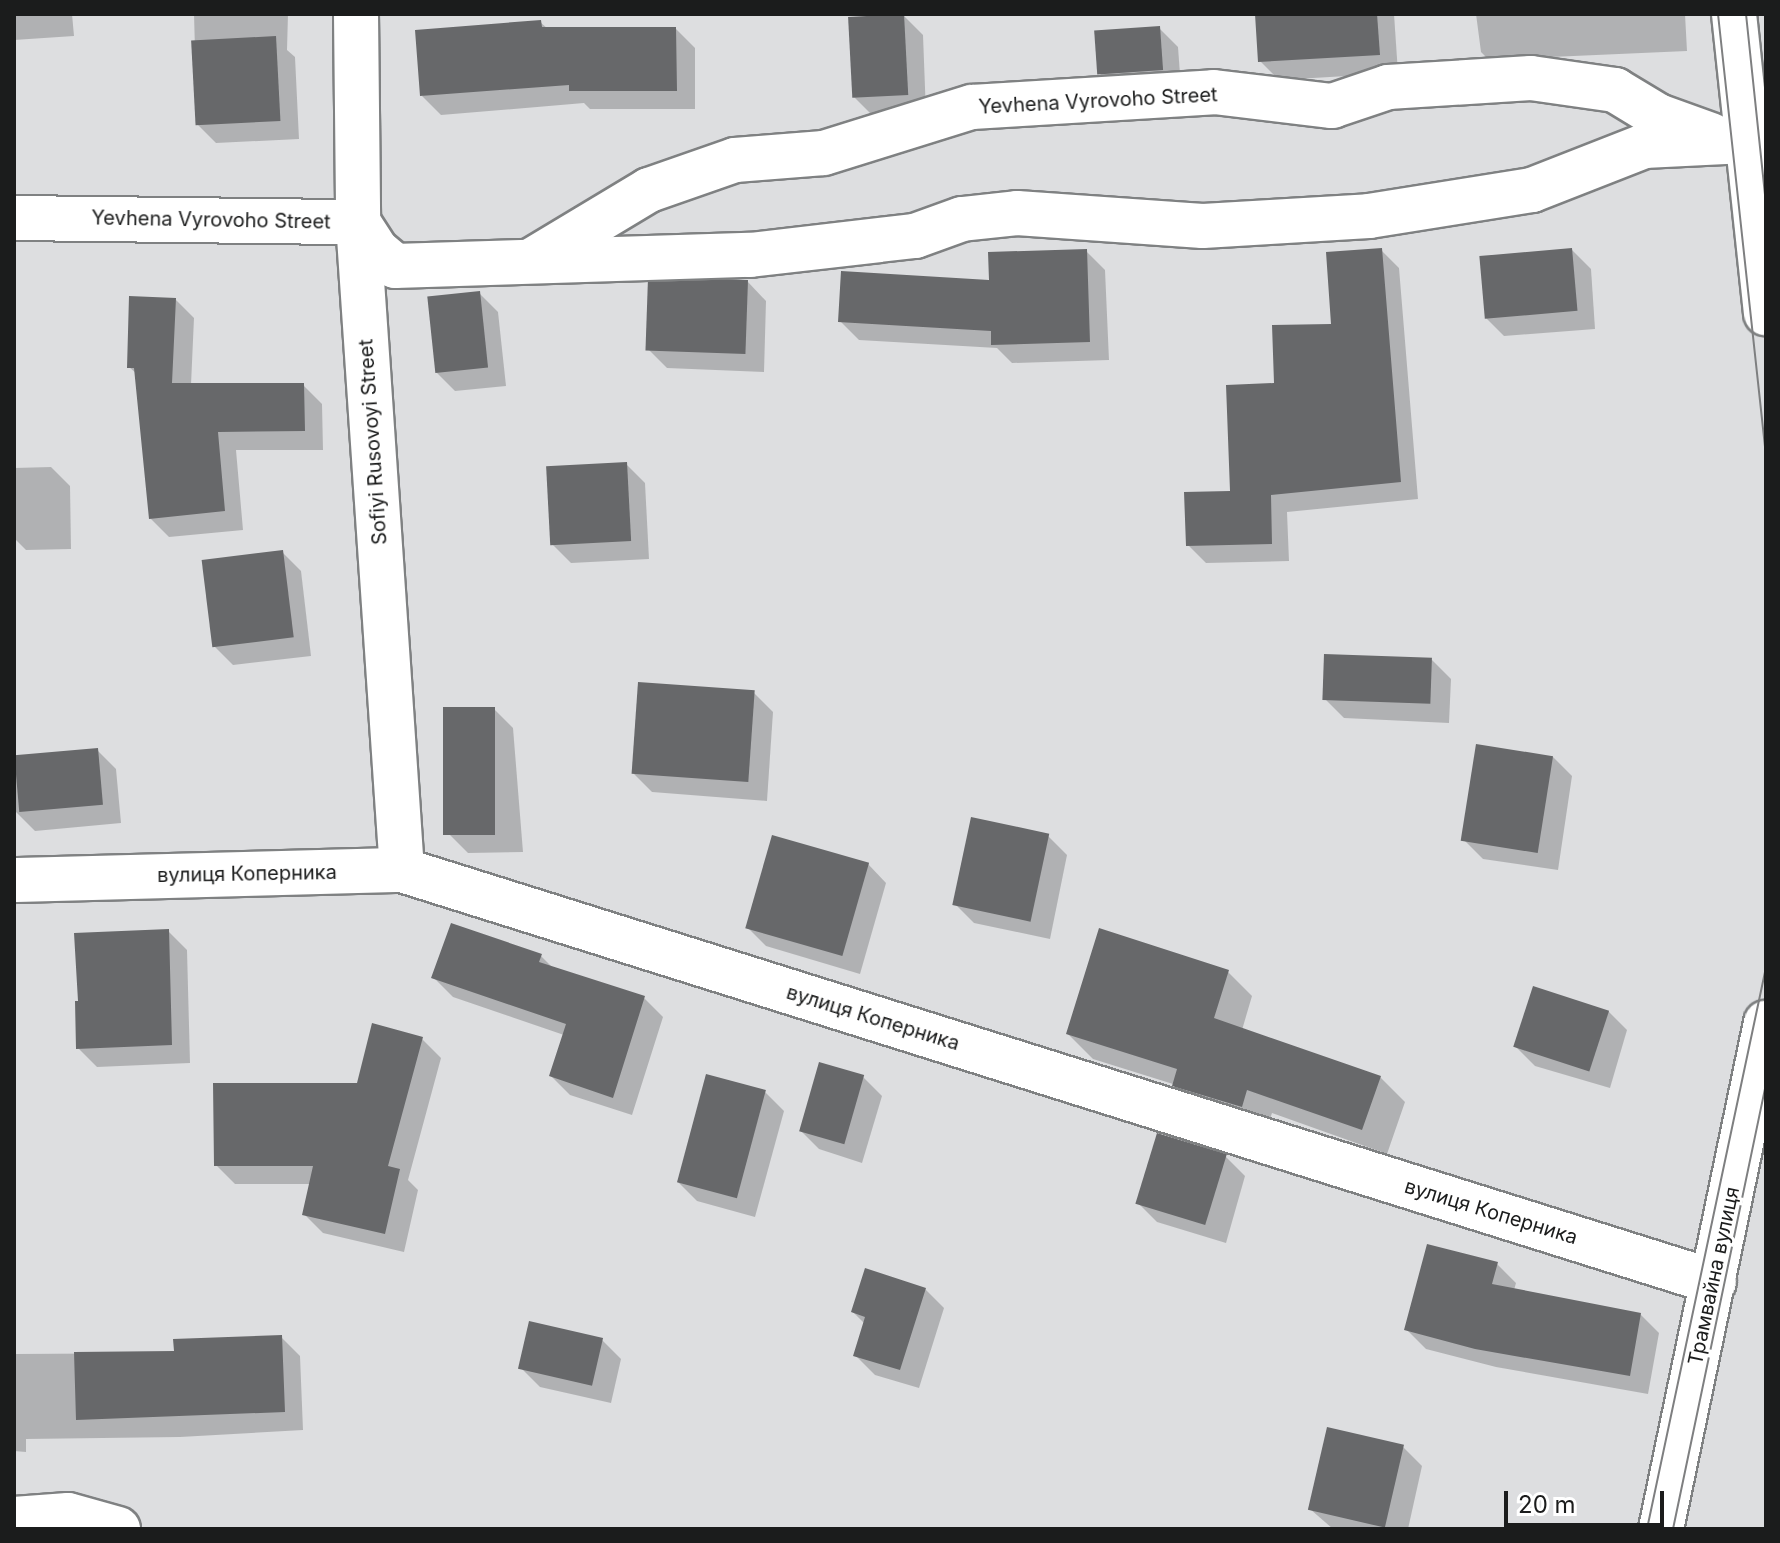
<!DOCTYPE html>
<html>
<head>
<meta charset="utf-8">
<style>
	body { margin:0 }
	#map { position:relative; width:1780px; height:1543px; overflow:hidden; background:#dddee0; font-family:Inter,sans-serif }
	div>[style] { position:absolute }
	.shadow>* { inset:0; background:#0003 }
	.building>* { inset:0; background:#67686a; transform-origin:0 0 }
	.roads { filter:drop-shadow(2px 0 #7f8182) drop-shadow(-2px 0 #7f8182) drop-shadow(0 2px #7f8182) drop-shadow(0 -2px #7f8182) }
	.minor>* { height:44px; margin:-22px; padding:0 22px; transform-origin:22px; border-radius:22px; background:#fff }
	.tram>* { height:2px; margin:-1px; padding:0 1px; transform-origin:1px; border-radius:1px; background:#7e7f80 }
	span { translate:-50% -50%; white-space:nowrap; text-align:center; line-height:1.15; -webkit-text-stroke:6px #fff; paint-order:stroke }
	.street-label { font-size:20px; color:#1b1c1c }
	.frame { position:absolute; inset:0; border:16px solid #1b1c1c; pointer-events:none }
	.scale { position:absolute; left:1504px; top:1491px; width:160px; height:36px; box-sizing:border-box; border:4px solid #1b1c1c; border-top:0; padding-left:10px; font-size:24px; line-height:28px; white-space:nowrap; color:#1b1c1c; -webkit-text-stroke:6px #fff; paint-order:stroke }
</style>
</head>
<body>
<div id="map">
	<div class="shadow">
		<div style="clip-path:polygon(14px 14px,72px 14px,74px 36px,14px 40px)"></div>
		<div style="clip-path:polygon(194px 14px,288px 14px,287px 50px,295px 57px,299px 139px,216px 143px,197px 124px)"></div>
		<div style="clip-path:polygon(1257px 14px,1394px 14px,1398px 73px,1279px 80px,1260px 61px)"></div>
		<div style="clip-path:polygon(1476px 14px,1685px 14px,1687px 51px,1551px 57px,1552px 64px,1500px 71px,1481px 52px)"></div>
		<div style="clip-path:polygon(904px 16px,923px 35px,926px 114px,873px 116px,854px 97px)"></div>
		<div style="clip-path:polygon(540px 22px,548px 29px,676px 29px,695px 48px,695px 109px,590px 109px,584px 103px,441px 115px,422px 96px)"></div>
		<div style="clip-path:polygon(1159px 28px,1178px 47px,1181px 88px,1118px 92px,1099px 73px)"></div>
		<div style="clip-path:polygon(1381px 250px,1399px 268px,1418px 499px,1287px 512px,1289px 561px,1206px 563px,1188px 545px,1232px 493px)"></div>
		<div style="clip-path:polygon(1572px 250px,1591px 269px,1595px 329px,1504px 336px,1485px 317px)"></div>
		<div style="clip-path:polygon(1086px 251px,1105px 270px,1109px 360px,1012px 363px,997px 348px,859px 340px,840px 321px,991px 282px)"></div>
		<div style="clip-path:polygon(748px 282px,766px 301px,764px 372px,667px 368px,648px 349px)"></div>
		<div style="clip-path:polygon(479px 293px,498px 312px,506px 386px,455px 391px,436px 372px)"></div>
		<div style="clip-path:polygon(175px 299px,194px 318px,191px 385px,303px 385px,322px 404px,323px 450px,236px 450px,243px 530px,169px 537px,150px 518px,137px 374px,129px 367px)"></div>
		<div style="clip-path:polygon(626px 464px,645px 483px,649px 559px,571px 563px,552px 544px)"></div>
		<div style="clip-path:polygon(51px 467px,70px 486px,71px 549px,26px 550px,14px 538px,14px 468px)"></div>
		<div style="clip-path:polygon(282px 552px,301px 571px,311px 656px,233px 665px,214px 646px)"></div>
		<div style="clip-path:polygon(1432px 660px,1451px 679px,1449px 723px,1344px 718px,1325px 699px)"></div>
		<div style="clip-path:polygon(754px 693px,773px 712px,767px 801px,652px 792px,633px 773px)"></div>
		<div style="clip-path:polygon(494px 709px,513px 728px,523px 852px,468px 853px,449px 834px)"></div>
		<div style="clip-path:polygon(97px 750px,116px 769px,121px 823px,35px 831px,16px 812px,14px 757px)"></div>
		<div style="clip-path:polygon(1553px 757px,1572px 776px,1558px 870px,1483px 859px,1464px 840px)"></div>
		<div style="clip-path:polygon(1048px 836px,1067px 855px,1050px 939px,974px 923px,955px 904px)"></div>
		<div style="clip-path:polygon(868px 864px,886px 883px,860px 974px,766px 946px,747px 927px)"></div>
		<div style="clip-path:polygon(168px 931px,187px 950px,190px 1063px,97px 1067px,78px 1048px)"></div>
		<div style="clip-path:polygon(541px 956px,553px 968px,644px 998px,663px 1017px,632px 1115px,570px 1095px,551px 1076px,564px 1035px,453px 997px,434px 978px)"></div>
		<div style="clip-path:polygon(1228px 972px,1252px 996px,1242px 1030px,1380px 1077px,1405px 1102px,1387px 1154px,1272px 1113px,1266px 1131px,1199px 1110px,1173px 1084px,1093px 1059px,1068px 1034px)"></div>
		<div style="clip-path:polygon(1608px 1011px,1627px 1030px,1610px 1088px,1535px 1066px,1516px 1047px)"></div>
		<div style="clip-path:polygon(422px 1039px,441px 1058px,408px 1180px,418px 1190px,404px 1252px,323px 1233px,304px 1214px,311px 1184px,235px 1184px,216px 1165px,358px 1085px)"></div>
		<div style="clip-path:polygon(820px 1064px,863px 1077px,882px 1096px,862px 1163px,819px 1149px,800px 1130px)"></div>
		<div style="clip-path:polygon(765px 1092px,784px 1111px,755px 1217px,697px 1201px,678px 1182px)"></div>
		<div style="clip-path:polygon(1158px 1136px,1226px 1157px,1245px 1176px,1226px 1243px,1157px 1222px,1138px 1203px)"></div>
		<div style="clip-path:polygon(1497px 1264px,1516px 1283px,1514px 1290px,1640px 1314px,1659px 1333px,1648px 1394px,1496px 1367px,1426px 1349px,1407px 1330px)"></div>
		<div style="clip-path:polygon(925px 1289px,944px 1308px,919px 1388px,875px 1375px,856px 1356px,865px 1324px,853px 1312px)"></div>
		<div style="clip-path:polygon(281px 1337px,300px 1356px,303px 1430px,180px 1437px,26px 1439px,26px 1452px,14px 1451px,14px 1354px,176px 1353px)"></div>
		<div style="clip-path:polygon(602px 1340px,621px 1359px,611px 1403px,540px 1387px,521px 1368px)"></div>
		<div style="clip-path:polygon(1403px 1447px,1422px 1466px,1408px 1529px,1333px 1529px,1310px 1509px)"></div>
	</div>
	<div class="building">
		<div style="left:904px;top:14px;width:81px;height:56px;rotate:87deg"></div>
		<div style="clip-path:polygon(1255px 14px,1377px 14px,1380px 55px,1258px 62px)"></div>
		<div style="clip-path:polygon(541px 20px,542px 27px,676px 27px,677px 91px,569px 91px,569px 85px,420px 96px,415px 30px)"></div>
		<div style="left:1160px;top:26px;width:44px;height:66px;rotate:86deg"></div>
		<div style="left:276px;top:36px;width:85px;height:85px;rotate:87deg"></div>
		<div style="clip-path:polygon(1382px 248px,1401px 482px,1271px 495px,1272px 544px,1186px 546px,1184px 492px,1230px 491px,1226px 385px,1274px 383px,1272px 325px,1331px 324px,1326px 252px)"></div>
		<div style="left:1572px;top:248px;width:63px;height:93px;rotate:85deg"></div>
		<div style="clip-path:polygon(1087px 249px,1090px 342px,991px 345px,991px 331px,838px 322px,841px 271px,989px 280px,988px 252px)"></div>
		<div style="left:748px;top:280px;width:74px;height:100px;rotate:92deg"></div>
		<div style="left:480px;top:291px;width:77px;height:53px;rotate:84deg"></div>
		<div style="clip-path:polygon(129px 296px,176px 298px,172px 383px,304px 383px,305px 431px,218px 432px,225px 511px,149px 519px,134px 368px,127px 368px)"></div>
		<div style="left:627px;top:462px;width:79px;height:81px;rotate:87deg"></div>
		<div style="left:283px;top:550px;width:88px;height:82px;rotate:83deg"></div>
		<div style="left:1324px;top:654px;width:108px;height:46px;rotate:2deg"></div>
		<div style="left:638px;top:682px;width:117px;height:92px;rotate:4deg"></div>
		<div style="left:443px;top:707px;width:52px;height:128px"></div>
		<div style="left:1476px;top:744px;width:78px;height:98px;rotate:9deg"></div>
		<div style="left:98px;top:748px;width:57px;height:84px;rotate:85deg"></div>
		<div style="left:971px;top:817px;width:80px;height:90px;rotate:12deg"></div>
		<div style="left:772px;top:835px;width:101px;height:97px;rotate:16deg"></div>
		<div style="clip-path:polygon(451px 923px,542px 954px,539px 962px,645px 996px,613px 1098px,549px 1076px,566px 1024px,431px 978px)"></div>
		<div style="clip-path:polygon(1099px 928px,1229px 970px,1214px 1018px,1381px 1076px,1362px 1130px,1247px 1090px,1242px 1107px,1172px 1086px,1177px 1069px,1066px 1034px)"></div>
		<div style="clip-path:polygon(169px 929px,172px 1045px,76px 1049px,75px 1001px,78px 1001px,74px 933px)"></div>
		<div style="left:1533px;top:986px;width:80px;height:64px;rotate:18deg"></div>
		<div style="clip-path:polygon(372px 1023px,423px 1037px,388px 1166px,400px 1169px,385px 1234px,302px 1215px,313px 1166px,214px 1166px,213px 1083px,357px 1083px)"></div>
		<div style="left:819px;top:1062px;width:47px;height:72px;rotate:16deg"></div>
		<div style="left:706px;top:1074px;width:62px;height:112px;rotate:15deg"></div>
		<div style="left:1157px;top:1133px;width:73px;height:74px;rotate:17deg"></div>
		<div style="clip-path:polygon(1427px 1244px,1498px 1262px,1492px 1284px,1641px 1313px,1630px 1376px,1475px 1349px,1404px 1330px)"></div>
		<div style="clip-path:polygon(865px 1268px,926px 1288px,900px 1370px,853px 1356px,865px 1317px,851px 1312px)"></div>
		<div style="left:529px;top:1321px;width:76px;height:49px;rotate:13deg"></div>
		<div style="clip-path:polygon(282px 1335px,285px 1412px,76px 1420px,74px 1352px,174px 1351px,173px 1339px)"></div>
		<div style="left:1327px;top:1427px;width:79px;height:85px;rotate:13deg"></div>
	</div>
	<div class="roads">
		<div class="minor">
			<div style="left:356px;top:14px;width:208px;rotate:89.4deg"></div>
			<div style="left:358px;top:222px;width:649px;rotate:86.12deg"></div>
			<div style="left:1734px;top:14px;width:301px;rotate:83.9deg"></div>
			<div style="left:14px;top:218px;width:344px;rotate:0.7deg"></div>
			<div style="left:358px;top:222px;width:33px;rotate:57deg"></div>
			<div style="left:376px;top:250px;width:25px;rotate:40deg"></div>
			<div style="left:395px;top:266px;width:355px;rotate:-1.8deg"></div>
			<div style="left:750px;top:255px;width:166px;rotate:-6.6deg"></div>
			<div style="left:915px;top:236px;width:50px;rotate:-19.9deg"></div>
			<div style="left:962px;top:219px;width:55px;rotate:-6.2deg"></div>
			<div style="left:1017px;top:213px;width:186px;rotate:4deg"></div>
			<div style="left:1203px;top:226px;width:166px;rotate:-3.4deg"></div>
			<div style="left:1369px;top:216px;width:165px;rotate:-9.1deg"></div>
			<div style="left:1532px;top:190px;width:120px;rotate:-21.4deg"></div>
			<div style="left:1644px;top:146px;width:122px;rotate:-2.8deg"></div>
			<div style="left:534px;top:259px;width:134px;rotate:-31deg"></div>
			<div style="left:649px;top:190px;width:91px;rotate:-19.2deg"></div>
			<div style="left:735px;top:160px;width:89px;rotate:-4.5deg"></div>
			<div style="left:824px;top:153px;width:155px;rotate:-17.3deg"></div>
			<div style="left:972px;top:107px;width:242px;rotate:-3.5deg"></div>
			<div style="left:1214px;top:92px;width:119px;rotate:6.8deg"></div>
			<div style="left:1332px;top:106px;width:59px;rotate:-18.7deg"></div>
			<div style="left:1388px;top:87px;width:143px;rotate:-3.6deg"></div>
			<div style="left:1531px;top:78px;width:85px;rotate:8.1deg"></div>
			<div style="left:1615px;top:90px;width:50px;rotate:31.2deg"></div>
			<div style="left:1658px;top:116px;width:56px;rotate:19.7deg"></div>
			<div style="left:14px;top:880px;width:388px;rotate:-1.5deg"></div>
			<div style="left:402px;top:870px;width:1375px;rotate:17.43deg"></div>
			<div style="left:14px;top:1519px;width:54px;rotate:-4.2deg"></div>
			<div style="left:68px;top:1515px;width:52px;rotate:15.6deg"></div>
			<div style="left:1661px;top:1529px;width:517px;rotate:-78.28deg"></div>
		</div>
	</div>
	<div class="tram">
		<div style="left:1718px;top:14px;width:445px;rotate:83.8deg"></div>
		<div style="left:1746px;top:14px;width:191px;rotate:84deg"></div>
		<div style="left:1647px;top:1529px;width:574px;rotate:-78.04deg"></div>
		<div style="left:1673px;top:1529px;width:454px;rotate:-78.2deg"></div>
	</div>
	<div class="street-label">
		<span style="left:1098px;top:101px;rotate:-3deg">Yevhena Vyrovoho Street</span>
		<span style="left:211px;top:220px;rotate:1deg">Yevhena Vyrovoho Street</span>
		<span style="left:373px;top:442px;rotate:-94deg">Sofiyi Rusovoyi Street</span>
		<span style="left:247px;top:874px;rotate:-1deg">вулиця Коперника</span>
		<span style="left:873px;top:1018px;rotate:17deg">вулиця Коперника</span>
		<span style="left:1491px;top:1212px;rotate:17deg">вулиця Коперника</span>
		<span style="left:1714px;top:1276px;rotate:-78deg">Трамвайна вулиця</span>
	</div>
	<div class="frame"></div>
	<div class="scale">20 m</div>
</div>
</body>
</html>
